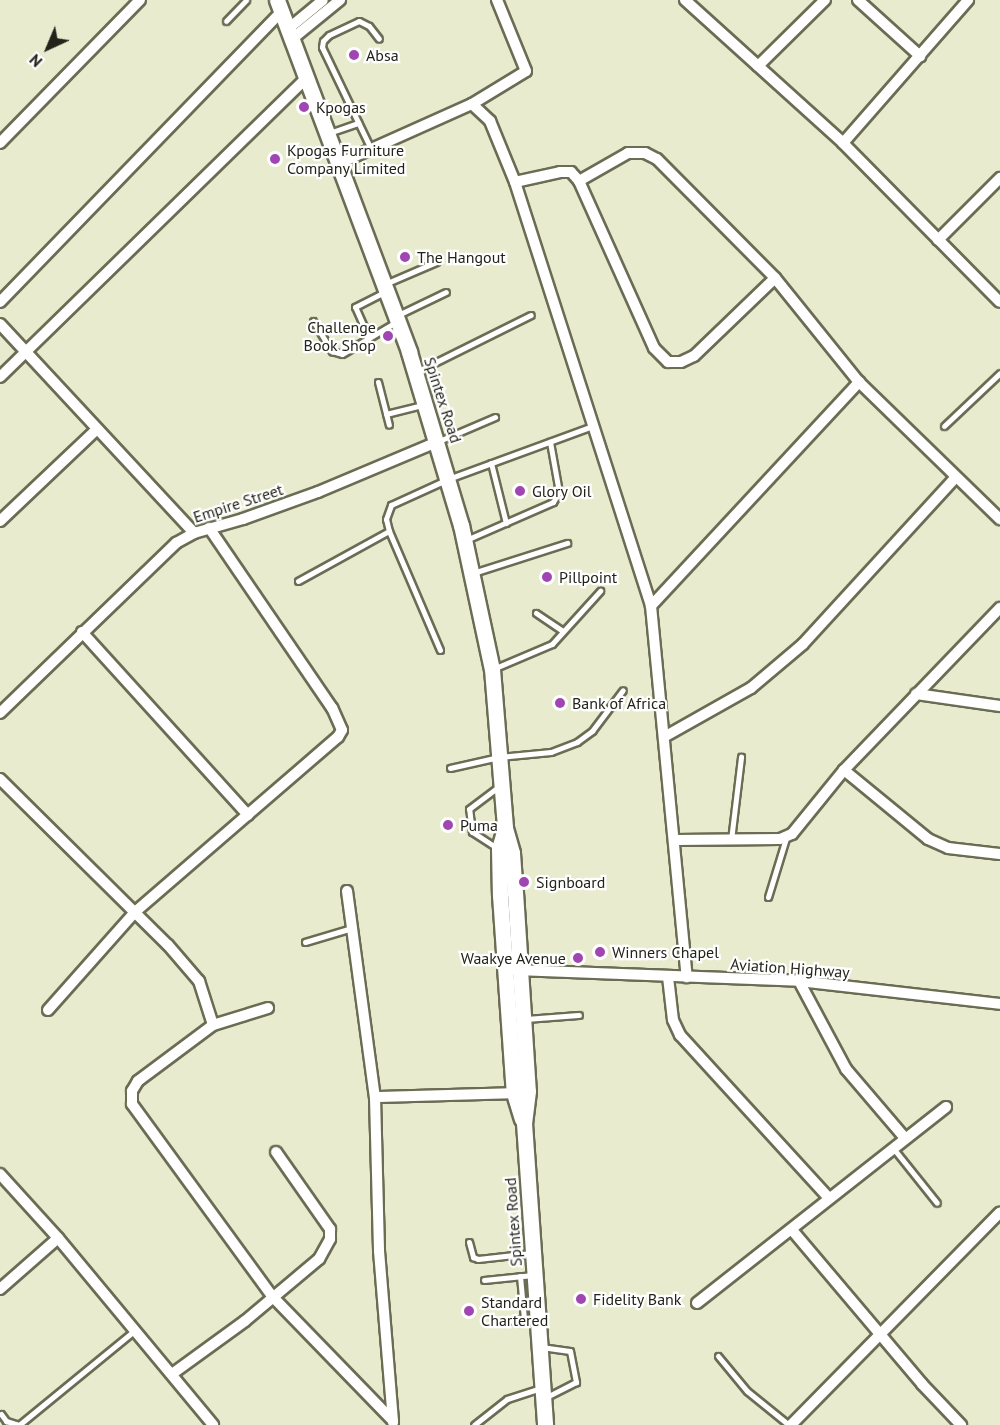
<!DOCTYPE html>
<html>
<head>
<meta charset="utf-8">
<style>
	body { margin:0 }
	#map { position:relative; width:1000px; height:1425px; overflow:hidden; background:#e9ebcf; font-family:"PT Sans",sans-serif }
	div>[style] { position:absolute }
	.roads { filter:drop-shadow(2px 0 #6b6c54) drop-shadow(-2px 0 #6b6c54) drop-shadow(0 2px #6b6c54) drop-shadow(0 -2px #6b6c54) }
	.lane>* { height:5px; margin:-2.5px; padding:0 2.5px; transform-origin:2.5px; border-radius:2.5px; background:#fff }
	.street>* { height:10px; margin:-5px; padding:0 5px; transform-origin:5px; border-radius:5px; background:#fff }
	.secondary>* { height:15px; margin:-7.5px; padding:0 7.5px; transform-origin:7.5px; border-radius:7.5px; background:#fff }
	.dots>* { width:16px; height:16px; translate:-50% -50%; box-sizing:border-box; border:3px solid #fff; border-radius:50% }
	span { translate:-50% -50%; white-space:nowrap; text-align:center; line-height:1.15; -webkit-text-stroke:4.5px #fff; paint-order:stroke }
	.poi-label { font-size:16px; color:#222319 }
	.left { translate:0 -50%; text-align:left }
	.right { translate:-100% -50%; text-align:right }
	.street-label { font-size:16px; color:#222319 }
	.north { position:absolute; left:18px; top:18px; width:60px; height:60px; -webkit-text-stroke:4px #fff; paint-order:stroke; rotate:224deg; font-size:16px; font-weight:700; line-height:24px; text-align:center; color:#222319 }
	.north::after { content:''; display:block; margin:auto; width:21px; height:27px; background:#222319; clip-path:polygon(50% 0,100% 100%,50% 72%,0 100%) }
</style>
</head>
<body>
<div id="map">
	<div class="roads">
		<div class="lane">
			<div style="left:226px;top:21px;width:29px;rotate:-46deg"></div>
			<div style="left:329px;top:133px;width:31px;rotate:-19deg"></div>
			<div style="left:371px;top:149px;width:113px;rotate:-115.7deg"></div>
			<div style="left:322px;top:47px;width:6px;rotate:-81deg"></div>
			<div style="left:323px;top:41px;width:8px;rotate:-45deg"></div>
			<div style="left:329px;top:35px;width:33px;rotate:-25deg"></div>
			<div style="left:359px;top:21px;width:11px;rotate:27deg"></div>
			<div style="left:369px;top:26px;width:16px;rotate:52deg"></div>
			<div style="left:385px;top:284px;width:56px;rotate:-23.3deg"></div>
			<div style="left:398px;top:315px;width:53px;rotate:-25.6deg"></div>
			<div style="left:313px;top:321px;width:36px;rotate:58deg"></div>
			<div style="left:332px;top:351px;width:10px;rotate:17deg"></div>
			<div style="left:342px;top:354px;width:63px;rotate:-30.7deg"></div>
			<div style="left:369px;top:338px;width:34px;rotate:-114deg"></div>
			<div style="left:355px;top:307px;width:35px;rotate:-27deg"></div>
			<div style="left:416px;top:372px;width:128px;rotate:-26.4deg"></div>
			<div style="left:378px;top:382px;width:44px;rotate:75.7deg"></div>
			<div style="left:386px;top:414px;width:38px;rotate:-14deg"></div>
			<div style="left:944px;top:426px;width:77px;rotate:-43.4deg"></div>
			<div style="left:439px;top:441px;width:61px;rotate:-23.2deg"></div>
			<div style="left:491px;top:463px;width:62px;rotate:76deg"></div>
			<div style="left:466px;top:540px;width:95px;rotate:-23.6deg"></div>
			<div style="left:553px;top:502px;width:12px;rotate:-59deg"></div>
			<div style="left:559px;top:492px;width:51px;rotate:-100.2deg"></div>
			<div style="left:473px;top:573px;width:99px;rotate:-17.7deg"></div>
			<div style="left:298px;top:581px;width:104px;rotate:-28.8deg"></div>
			<div style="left:536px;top:613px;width:32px;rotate:34deg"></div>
			<div style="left:440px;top:650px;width:129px;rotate:-113.2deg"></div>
			<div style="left:389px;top:531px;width:12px;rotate:-104deg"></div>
			<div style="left:386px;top:519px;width:15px;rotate:-70deg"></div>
			<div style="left:391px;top:505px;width:63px;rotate:-24.5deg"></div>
			<div style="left:448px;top:479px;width:154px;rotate:-20.1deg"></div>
			<div style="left:493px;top:669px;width:64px;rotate:-23deg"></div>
			<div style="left:552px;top:644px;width:72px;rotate:-47.8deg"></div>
			<div style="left:450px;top:768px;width:50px;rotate:-12.7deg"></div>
			<div style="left:499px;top:757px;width:52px;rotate:-5.5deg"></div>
			<div style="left:551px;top:752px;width:28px;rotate:-21deg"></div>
			<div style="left:577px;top:742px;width:19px;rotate:-36deg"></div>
			<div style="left:592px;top:731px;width:51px;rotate:-52.9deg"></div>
			<div style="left:731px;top:840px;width:84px;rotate:-83.1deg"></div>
			<div style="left:497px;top:848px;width:30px;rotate:-147deg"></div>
			<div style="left:472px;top:832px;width:23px;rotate:-97deg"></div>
			<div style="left:469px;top:809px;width:39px;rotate:-37deg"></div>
			<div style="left:768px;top:897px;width:62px;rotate:-73deg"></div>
			<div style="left:305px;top:942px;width:49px;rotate:-16.6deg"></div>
			<div style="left:525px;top:1019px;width:54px;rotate:-4.2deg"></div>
			<div style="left:893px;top:1148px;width:70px;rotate:51.3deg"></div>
			<div style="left:469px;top:1242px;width:16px;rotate:75deg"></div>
			<div style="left:473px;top:1257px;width:5px;rotate:22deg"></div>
			<div style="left:478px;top:1259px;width:54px;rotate:-6.3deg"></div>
			<div style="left:520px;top:1276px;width:43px;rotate:84.7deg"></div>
			<div style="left:484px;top:1280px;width:49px;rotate:-5.8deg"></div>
			<div style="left:495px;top:1323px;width:41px;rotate:-8.3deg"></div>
			<div style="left:541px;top:1347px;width:29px;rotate:8deg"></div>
			<div style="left:570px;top:1351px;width:32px;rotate:79deg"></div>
			<div style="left:576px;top:1382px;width:35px;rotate:153deg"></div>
			<div style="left:718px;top:1356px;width:45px;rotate:50.4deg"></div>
			<div style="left:747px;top:1391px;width:54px;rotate:39deg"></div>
			<div style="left:1px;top:1414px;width:9px;rotate:54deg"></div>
			<div style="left:6px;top:1421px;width:14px;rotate:17deg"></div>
			<div style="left:19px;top:1425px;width:150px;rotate:-39.3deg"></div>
			<div style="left:474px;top:1425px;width:42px;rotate:-38.2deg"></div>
			<div style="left:507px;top:1399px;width:36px;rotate:-18deg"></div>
		</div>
		<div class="street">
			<div style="left:685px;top:0;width:213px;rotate:42.1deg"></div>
			<div style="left:843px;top:143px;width:223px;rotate:45.4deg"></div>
			<div style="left:858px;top:0;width:84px;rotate:42.1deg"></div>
			<div style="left:288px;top:29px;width:45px;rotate:-39.6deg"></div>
			<div style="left:292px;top:39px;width:62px;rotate:-39.1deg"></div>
			<div style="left:758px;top:66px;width:94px;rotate:-44.6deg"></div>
			<div style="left:472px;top:104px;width:63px;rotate:-31.4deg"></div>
			<div style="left:526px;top:71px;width:77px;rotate:-112.2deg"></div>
			<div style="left:0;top:143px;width:200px;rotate:-45.6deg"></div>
			<div style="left:843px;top:143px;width:190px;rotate:-48.8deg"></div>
			<div style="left:340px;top:163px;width:145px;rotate:-24.1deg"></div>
			<div style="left:472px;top:104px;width:25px;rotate:43deg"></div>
			<div style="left:490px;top:121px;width:66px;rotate:67.7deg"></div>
			<div style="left:515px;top:182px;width:445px;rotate:72.2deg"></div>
			<div style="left:651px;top:606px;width:373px;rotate:84.5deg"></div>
			<div style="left:579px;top:181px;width:56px;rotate:-29.7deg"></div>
			<div style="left:628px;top:153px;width:17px"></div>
			<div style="left:645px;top:153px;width:13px;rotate:27deg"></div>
			<div style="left:657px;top:159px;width:168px;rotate:45.2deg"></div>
			<div style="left:775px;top:278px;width:134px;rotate:51.1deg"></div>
			<div style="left:859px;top:382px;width:197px;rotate:44.2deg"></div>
			<div style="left:515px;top:182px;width:46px;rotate:-12.5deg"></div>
			<div style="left:560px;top:172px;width:11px"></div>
			<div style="left:571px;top:172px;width:12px;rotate:48deg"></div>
			<div style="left:579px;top:181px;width:183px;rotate:65.8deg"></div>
			<div style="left:654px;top:348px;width:20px;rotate:45deg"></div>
			<div style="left:668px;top:362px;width:13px"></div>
			<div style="left:681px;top:362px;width:14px;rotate:-25deg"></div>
			<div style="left:694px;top:356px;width:112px;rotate:-43.9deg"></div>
			<div style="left:938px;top:240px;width:88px;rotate:-45deg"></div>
			<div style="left:0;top:302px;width:404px;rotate:-45.9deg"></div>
			<div style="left:0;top:324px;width:285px;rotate:47.1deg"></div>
			<div style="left:0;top:377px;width:429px;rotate:-44.3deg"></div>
			<div style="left:0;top:521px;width:134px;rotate:-43.5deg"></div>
			<div style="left:651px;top:606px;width:306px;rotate:-47.1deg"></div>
			<div style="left:82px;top:632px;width:247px;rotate:47.8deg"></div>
			<div style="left:916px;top:694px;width:85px;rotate:8.1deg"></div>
			<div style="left:0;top:713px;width:245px;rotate:-44deg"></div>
			<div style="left:176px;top:543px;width:21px;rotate:-29deg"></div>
			<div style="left:194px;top:533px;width:51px;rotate:-15.9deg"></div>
			<div style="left:243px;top:519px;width:80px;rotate:-19.8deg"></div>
			<div style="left:318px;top:492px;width:129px;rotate:-22.8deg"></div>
			<div style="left:664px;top:737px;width:100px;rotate:-29.4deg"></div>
			<div style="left:751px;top:688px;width:68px;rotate:-40.2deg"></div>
			<div style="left:803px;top:644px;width:225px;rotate:-47.5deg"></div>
			<div style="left:844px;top:770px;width:109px;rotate:39.4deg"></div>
			<div style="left:928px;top:839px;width:22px;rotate:24deg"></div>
			<div style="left:948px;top:848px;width:52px;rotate:6.6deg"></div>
			<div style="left:0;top:779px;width:236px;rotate:44.7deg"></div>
			<div style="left:168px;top:945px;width:48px;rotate:49.3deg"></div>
			<div style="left:199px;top:981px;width:46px;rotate:72.3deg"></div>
			<div style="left:676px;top:840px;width:104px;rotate:-0.6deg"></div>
			<div style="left:780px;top:839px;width:13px;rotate:-23deg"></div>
			<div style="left:792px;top:834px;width:82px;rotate:-50.9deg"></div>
			<div style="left:844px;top:770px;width:225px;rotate:-46.1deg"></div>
			<div style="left:347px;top:891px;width:208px;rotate:82.3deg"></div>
			<div style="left:375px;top:1097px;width:154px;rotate:88.5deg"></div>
			<div style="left:379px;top:1251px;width:172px;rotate:85.3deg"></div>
			<div style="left:516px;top:970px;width:283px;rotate:2.2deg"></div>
			<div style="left:799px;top:981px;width:202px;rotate:6.5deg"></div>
			<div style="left:668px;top:977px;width:43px;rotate:83.4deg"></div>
			<div style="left:673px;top:1020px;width:17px;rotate:65deg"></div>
			<div style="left:680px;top:1035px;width:221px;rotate:47.6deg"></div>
			<div style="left:799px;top:981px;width:100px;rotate:61.9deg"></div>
			<div style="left:846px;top:1069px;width:91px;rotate:49.5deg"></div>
			<div style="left:268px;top:1008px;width:58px;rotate:162.8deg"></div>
			<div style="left:213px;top:1025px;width:94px;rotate:143.3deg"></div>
			<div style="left:138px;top:1081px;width:12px;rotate:121deg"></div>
			<div style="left:132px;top:1091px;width:13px;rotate:90deg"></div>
			<div style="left:132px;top:1104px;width:238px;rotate:53.9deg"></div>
			<div style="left:272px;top:1296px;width:173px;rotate:45.9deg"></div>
			<div style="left:48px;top:1010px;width:131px;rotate:-48.4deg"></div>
			<div style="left:135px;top:912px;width:268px;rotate:-40.8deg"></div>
			<div style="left:338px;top:737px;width:8px;rotate:-60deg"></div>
			<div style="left:342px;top:730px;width:24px;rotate:-114deg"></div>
			<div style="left:332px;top:708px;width:218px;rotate:-124.3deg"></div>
			<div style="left:375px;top:1097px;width:139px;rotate:-1.6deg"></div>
			<div style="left:0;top:1174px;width:86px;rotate:47.8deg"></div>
			<div style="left:58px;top:1238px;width:243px;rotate:50.3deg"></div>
			<div style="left:792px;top:1230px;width:202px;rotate:49.8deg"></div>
			<div style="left:922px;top:1384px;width:57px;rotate:46.4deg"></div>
			<div style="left:0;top:1289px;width:77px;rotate:-41.3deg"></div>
			<div style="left:697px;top:1303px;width:317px;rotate:-38.2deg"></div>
			<div style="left:172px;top:1374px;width:90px;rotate:-36deg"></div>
			<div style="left:245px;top:1321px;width:97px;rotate:-40deg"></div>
			<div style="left:319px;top:1259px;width:23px;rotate:-61deg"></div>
			<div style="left:330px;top:1239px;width:10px;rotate:-90deg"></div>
			<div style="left:330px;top:1229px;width:94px;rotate:-125deg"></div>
			<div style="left:791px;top:1425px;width:298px;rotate:-45.5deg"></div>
		</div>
		<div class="secondary">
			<div style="left:277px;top:0;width:376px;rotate:69.4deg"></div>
			<div style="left:409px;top:352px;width:181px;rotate:73.3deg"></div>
			<div style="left:461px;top:525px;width:147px;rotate:77.9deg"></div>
			<div style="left:492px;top:669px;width:160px;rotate:85.3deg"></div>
			<div style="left:505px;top:828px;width:26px;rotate:74deg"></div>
			<div style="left:512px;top:853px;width:39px;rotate:86deg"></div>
			<div style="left:515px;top:892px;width:199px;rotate:86.3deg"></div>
			<div style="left:528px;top:1091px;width:32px;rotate:97deg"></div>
			<div style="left:524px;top:1123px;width:303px;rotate:86deg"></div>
			<div style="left:505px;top:828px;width:22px;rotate:106deg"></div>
			<div style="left:499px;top:849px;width:46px;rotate:88.8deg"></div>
			<div style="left:500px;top:895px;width:198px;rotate:86deg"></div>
			<div style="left:514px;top:1093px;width:27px;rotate:73deg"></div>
		</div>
	</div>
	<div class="dots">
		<div style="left:354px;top:55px;background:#a046b2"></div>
		<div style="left:304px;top:107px;background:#a046b2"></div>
		<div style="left:275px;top:159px;background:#a046b2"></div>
		<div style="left:405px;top:257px;background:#a046b2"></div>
		<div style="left:388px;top:336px;background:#a046b2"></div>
		<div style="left:520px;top:491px;background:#a046b2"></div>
		<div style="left:547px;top:577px;background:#a046b2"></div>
		<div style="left:560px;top:703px;background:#a046b2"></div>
		<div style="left:448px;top:825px;background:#a046b2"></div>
		<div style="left:524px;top:882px;background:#a046b2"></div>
		<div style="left:600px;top:952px;background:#a046b2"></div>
		<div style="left:578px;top:958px;background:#a046b2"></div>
		<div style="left:581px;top:1299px;background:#a046b2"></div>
		<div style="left:469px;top:1311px;background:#a046b2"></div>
	</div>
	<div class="poi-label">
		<span class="left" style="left:366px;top:55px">Absa</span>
		<span class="left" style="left:316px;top:107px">Kpogas</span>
		<span class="left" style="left:287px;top:159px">Kpogas Furniture<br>Company Limited</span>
		<span class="left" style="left:417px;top:257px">The Hangout</span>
		<span class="right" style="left:376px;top:336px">Challenge<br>Book Shop</span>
		<span class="left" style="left:532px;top:491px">Glory Oil</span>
		<span class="left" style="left:559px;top:577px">Pillpoint</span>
		<span class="left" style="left:572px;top:703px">Bank of Africa</span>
		<span class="left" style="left:460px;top:825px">Puma</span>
		<span class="left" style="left:536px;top:882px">Signboard</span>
		<span class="left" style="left:612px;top:952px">Winners Chapel</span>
		<span class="right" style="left:566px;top:958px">Waakye Avenue</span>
		<span class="left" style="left:593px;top:1299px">Fidelity Bank</span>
		<span class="left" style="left:481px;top:1311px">Standard<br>Chartered</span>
	</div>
	<div class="street-label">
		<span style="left:443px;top:400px;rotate:72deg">Spintex Road</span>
		<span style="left:238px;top:503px;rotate:-18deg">Empire Street</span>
		<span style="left:790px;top:968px;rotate:4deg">Aviation Highway</span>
		<span style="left:513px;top:1222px;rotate:-94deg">Spintex Road</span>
	</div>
	<div class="north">N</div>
</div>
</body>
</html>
